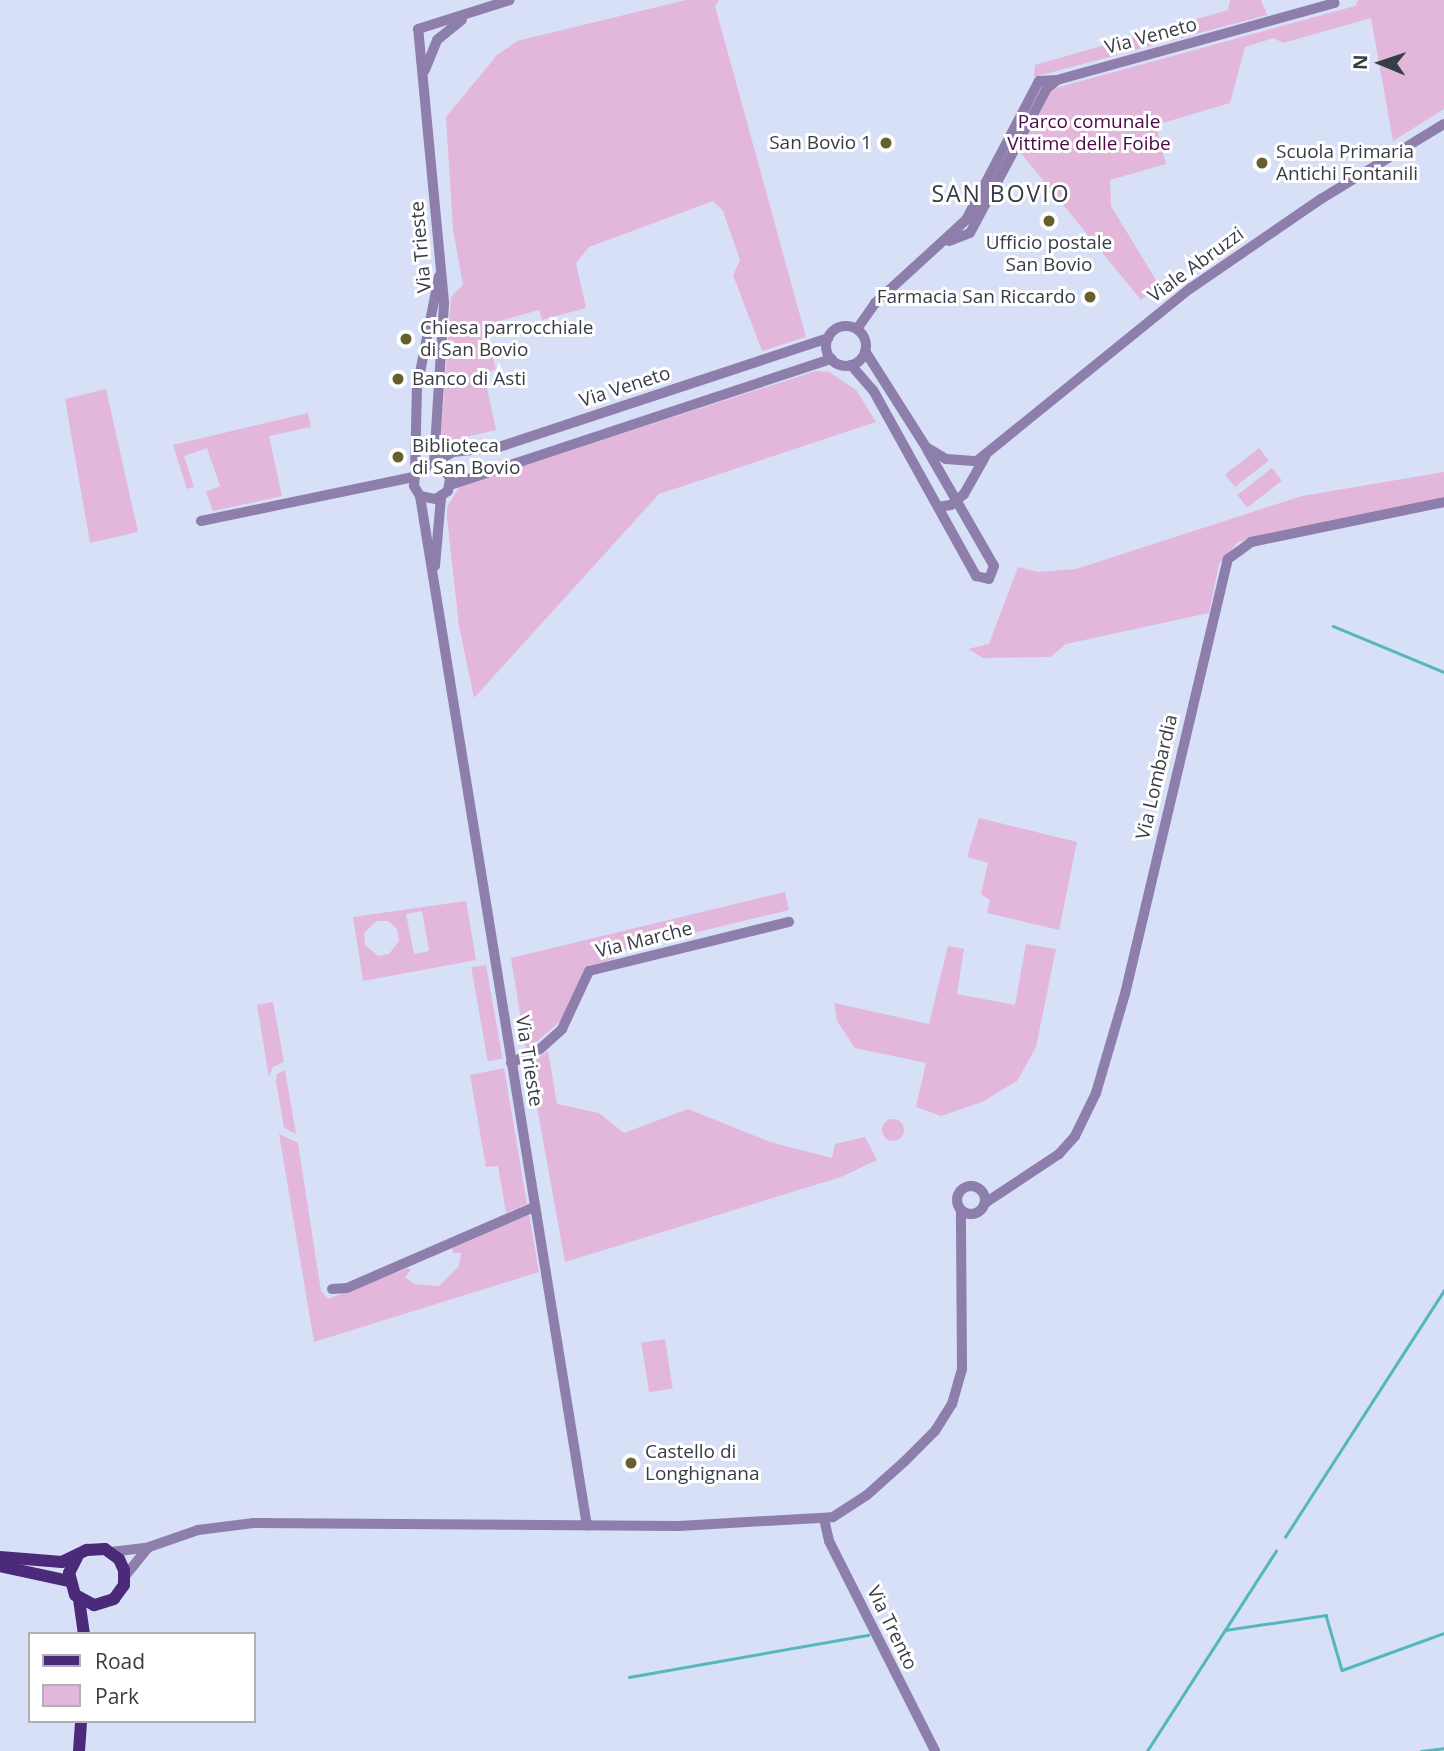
<!DOCTYPE html>
<html>
<head>
<meta charset="utf-8">
<style>
	body { margin:0 }
	#map { position:relative; width:1444px; height:1751px; overflow:hidden; background:#d7e0f6; font-family:"Open Sans",sans-serif }
	div>[style] { position:absolute }
	.green>* { inset:0; background:#e3b7db; transform-origin:0 0 }
	.round { border-radius:50% }
	.stream>* { height:2.5px; margin:-1.25px; padding:0 1.25px; transform-origin:1.25px; border-radius:1.25px; background:#55b7bd }
	.minor>* { height:10px; margin:-5px; padding:0 5px; transform-origin:5px; border-radius:5px; background:#8d7eab }
	.minor>.ring { margin:-5px; padding:0; box-sizing:content-box; background:none; border:10px solid #8d7eab; border-radius:50% }
	.major>* { height:12px; margin:-6px; padding:0 6px; transform-origin:6px; border-radius:6px; background:#4b2a79 }
	.dots>* { width:19px; height:19px; translate:-50% -50%; box-sizing:border-box; border:4px solid #fff; border-radius:50% }
	span { translate:-50% -50%; white-space:nowrap; text-align:center; line-height:1.15; -webkit-text-stroke:6px #fff; paint-order:stroke }
	.street-label { font-size:19px; color:#383c45 }
	.park-label { font-size:19px; color:#4b0746 }
	.poi-label { font-size:19px; color:#383c45 }
	.right { translate:-100% -50%; text-align:right }
	.left { translate:0 -50%; text-align:left }
	.quarter-label { font-size:23px; color:#383c45; letter-spacing:2px }
	.legend { position:absolute; left:28px; top:1632px; width:228px; height:91px; box-sizing:border-box; background:#fff; border:2px solid #afb1b5; margin:0; padding:9px 12px; list-style:none; font-size:21px; color:#383c45 }
	.legend li { display:flex; align-items:center; gap:14px; height:35px }
	.legend b { width:35px; border:2px solid #afb1b5 }
	.north { position:absolute; left:1346px; top:28px; width:70px; height:70px; -webkit-text-stroke:5px #fff; paint-order:stroke; rotate:272deg; font-size:19px; font-weight:700; line-height:28px; text-align:center; color:#383c45 }
	.north::after { content:''; display:block; margin:auto; width:24px; height:32px; background:#383c45; clip-path:polygon(50% 0,100% 100%,50% 72%,0 100%) }
</style>
</head>
<body>
<div id="map">
	<div class="green">
		<div style="clip-path:polygon(686px 0,719px 0,715px 6px,806px 337px,762px 351px,733px 275px,740px 260px,723px 211px,713px 201px,589px 247px,576px 263px,586px 308px,542px 320px,539px 310px,484px 325px,496px 369px,484px 374px,496px 430px,449px 441px,441px 437px,451px 297px,463px 285px,453px 229px,446px 117px,497px 55px,517px 41px)"></div>
		<div style="clip-path:polygon(1230px 0,1261px 0,1267px 15px,1034px 77px,1035px 65px,1228px 10px)"></div>
		<div style="clip-path:polygon(1358px 0,1444px 0,1444px 109px,1393px 141px,1371px 18px,1283px 43px,1274px 38px,1245px 47px,1230px 103px,1156px 125px,1166px 164px,1110px 180px,1111px 206px,1159px 285px,1141px 300px,1020px 152px,1052px 89px,1355px 6px)"></div>
		<div style="clip-path:polygon(816px 371px,829px 372px,856px 390px,876px 422px,659px 494px,474px 698px,459px 626px,447px 518px,447px 507px,460px 486px)"></div>
		<div style="clip-path:polygon(106px 389px,138px 532px,90px 543px,65px 399px)"></div>
		<div style="clip-path:polygon(308px 413px,311px 427px,269px 436px,282px 496px,213px 511px,206px 492px,220px 486px,207px 448px,184px 456px,194px 487px,187px 489px,173px 445px)"></div>
		<div style="left:1259px;top:448px;width:16px;height:43px;rotate:52deg"></div>
		<div style="left:1272px;top:468px;width:16px;height:44px;rotate:52deg"></div>
		<div style="clip-path:polygon(1444px 472px,1444px 497px,1238px 542px,1219px 564px,1209px 613px,1066px 644px,1050px 657px,983px 658px,968px 649px,989px 644px,1018px 567px,1038px 572px,1076px 569px,1302px 496px)"></div>
		<div style="clip-path:polygon(979px 818px,1077px 842px,1059px 930px,987px 913px,990px 900px,981px 894px,988px 863px,967px 857px)"></div>
		<div style="clip-path:polygon(785px 892px,789px 910px,614px 952px,614px 959px,585px 967px,565px 1017px,526px 1051px,511px 958px)"></div>
		<div style="clip-path:polygon(evenodd,466px 901px,476px 960px,363px 981px,353px 917px,466px 901px,422px 911px,429px 951px,414px 954px,406px 914px,422px 911px,466px 901px,376px 921px,388px 921px,397px 929px,399px 941px,389px 954px,378px 956px,365px 945px,364px 933px,376px 921px)"></div>
		<div style="clip-path:polygon(1026px 944px,1056px 949px,1036px 1047px,1017px 1081px,982px 1102px,941px 1116px,916px 1107px,926px 1063px,855px 1048px,837px 1021px,834px 1003px,929px 1024px,948px 946px,964px 949px,957px 994px,1015px 1005px)"></div>
		<div style="left:486px;top:965px;width:95px;height:15px;rotate:80deg"></div>
		<div style="clip-path:polygon(273px 1002px,284px 1062px,273px 1067px,269px 1077px,257px 1005px)"></div>
		<div style="clip-path:polygon(548px 1051px,557px 1104px,599px 1113px,624px 1133px,688px 1109px,770px 1142px,832px 1158px,835px 1144px,865px 1137px,877px 1160px,841px 1177px,565px 1262px,529px 1063px)"></div>
		<div style="clip-path:polygon(504px 1068px,527px 1204px,506px 1213px,498px 1166px,486px 1167px,470px 1075px)"></div>
		<div style="clip-path:polygon(285px 1070px,296px 1134px,284px 1128px,276px 1082px,277px 1074px)"></div>
		<div class="round" style="left:882px;top:1119px;width:22px;height:22px"></div>
		<div style="clip-path:polygon(279px 1134px,298px 1143px,321px 1291px,328px 1299px,408px 1268px,411px 1270px,405px 1277px,414px 1284px,439px 1286px,459px 1266px,461px 1253px,453px 1253px,452px 1248px,529px 1215px,539px 1272px,314px 1342px)"></div>
		<div style="left:665px;top:1339px;width:50px;height:24px;rotate:81deg"></div>
	</div>
	<div class="stream">
		<div style="left:1333px;top:626px;width:120px;rotate:22.5deg"></div>
		<div style="left:1285px;top:1537px;width:294px;rotate:-57.2deg"></div>
		<div style="left:1225px;top:1630px;width:102px;rotate:-8.4deg"></div>
		<div style="left:1326px;top:1615px;width:57px;rotate:73.8deg"></div>
		<div style="left:1342px;top:1670px;width:109px;rotate:-19.9deg"></div>
		<div style="left:629px;top:1677px;width:243px;rotate:-10deg"></div>
		<div style="left:1147px;top:1751px;width:238px;rotate:-57.2deg"></div>
		<div style="left:1421px;top:1751px;width:23px;rotate:-7deg"></div>
	</div>
	<div class="minor">
		<div style="left:425px;top:70px;width:32px;rotate:-68deg"></div>
		<div style="left:437px;top:40px;width:32px;rotate:-39deg"></div>
		<div style="left:949px;top:241px;width:22px;rotate:-21deg"></div>
		<div style="left:970px;top:233px;width:164px;rotate:-62deg"></div>
		<div style="left:1047px;top:88px;width:11px;rotate:-38deg"></div>
		<div class="ring" style="left:826px;top:326px;width:30px;height:30px"></div>
		<div style="left:857px;top:329px;width:32px;rotate:-55deg"></div>
		<div style="left:875px;top:303px;width:123px;rotate:-42.4deg"></div>
		<div style="left:966px;top:220px;width:157px;rotate:-62.3deg"></div>
		<div style="left:1039px;top:81px;width:18px;rotate:-3deg"></div>
		<div style="left:1057px;top:80px;width:288px;rotate:-15.5deg"></div>
		<div style="left:865px;top:351px;width:114px;rotate:57.6deg"></div>
		<div style="left:926px;top:447px;width:23px;rotate:31deg"></div>
		<div style="left:946px;top:459px;width:31px;rotate:4deg"></div>
		<div style="left:977px;top:461px;width:275px;rotate:-39deg"></div>
		<div style="left:1191px;top:288px;width:158px;rotate:-34.4deg"></div>
		<div style="left:1321px;top:199px;width:144px;rotate:-31.4deg"></div>
		<div style="left:851px;top:365px;width:33px;rotate:49deg"></div>
		<div style="left:873px;top:390px;width:213px;rotate:61deg"></div>
		<div style="left:976px;top:576px;width:13px;rotate:13deg"></div>
		<div style="left:989px;top:579px;width:14px;rotate:-69deg"></div>
		<div style="left:994px;top:566px;width:133px;rotate:-119.9deg"></div>
		<div style="left:434px;top:463px;width:161px;rotate:-86.4deg"></div>
		<div style="left:444px;top:302px;width:274px;rotate:-95.4deg"></div>
		<div style="left:418px;top:29px;width:96px;rotate:-17.5deg"></div>
		<div style="left:434px;top:463px;width:22px;rotate:-30deg"></div>
		<div style="left:453px;top:452px;width:46px;rotate:-6.2deg"></div>
		<div style="left:499px;top:447px;width:347px;rotate:-18.3deg"></div>
		<div style="left:415px;top:473px;width:85px;rotate:-88.7deg"></div>
		<div style="left:417px;top:388px;width:114px;rotate:-78.9deg"></div>
		<div style="left:450px;top:485px;width:402px;rotate:-18.3deg"></div>
		<div style="left:420px;top:496px;width:16px;rotate:11deg"></div>
		<div style="left:436px;top:499px;width:14px;rotate:-34deg"></div>
		<div style="left:448px;top:491px;width:13px;rotate:-81deg"></div>
		<div style="left:450px;top:478px;width:14px;rotate:-124deg"></div>
		<div style="left:442px;top:466px;width:20px;rotate:-177deg"></div>
		<div style="left:422px;top:465px;width:11px;rotate:131deg"></div>
		<div style="left:415px;top:473px;width:13px;rotate:94deg"></div>
		<div style="left:414px;top:486px;width:12px;rotate:59deg"></div>
		<div style="left:420px;top:496px;width:1043px;rotate:80.79deg"></div>
		<div style="left:938px;top:507px;width:13px;rotate:-9deg"></div>
		<div style="left:951px;top:505px;width:17px;rotate:-40deg"></div>
		<div style="left:964px;top:494px;width:43px;rotate:-60.4deg"></div>
		<div style="left:201px;top:521px;width:217px;rotate:-11.7deg"></div>
		<div style="left:435px;top:566px;width:69px;rotate:-85deg"></div>
		<div style="left:511px;top:1063px;width:32px;rotate:-26deg"></div>
		<div style="left:540px;top:1049px;width:30px;rotate:-42deg"></div>
		<div style="left:562px;top:1029px;width:64px;rotate:-65deg"></div>
		<div style="left:589px;top:971px;width:206px;rotate:-13.8deg"></div>
		<div class="ring" style="left:957px;top:1186px;width:18px;height:18px"></div>
		<div style="left:985px;top:1203px;width:89px;rotate:-33.5deg"></div>
		<div style="left:1059px;top:1154px;width:24px;rotate:-48deg"></div>
		<div style="left:1075px;top:1136px;width:48px;rotate:-64deg"></div>
		<div style="left:1096px;top:1093px;width:103px;rotate:-73.7deg"></div>
		<div style="left:1125px;top:994px;width:447px;rotate:-76.7deg"></div>
		<div style="left:1228px;top:559px;width:29px;rotate:-36deg"></div>
		<div style="left:1251px;top:542px;width:197px;rotate:-11.7deg"></div>
		<div style="left:332px;top:1289px;width:15px;rotate:-4deg"></div>
		<div style="left:347px;top:1288px;width:204px;rotate:-23.4deg"></div>
		<div style="left:824px;top:1519px;width:23px;rotate:77deg"></div>
		<div style="left:829px;top:1541px;width:235px;rotate:63.2deg"></div>
		<div style="left:111px;top:1552px;width:38px;rotate:-7deg"></div>
		<div style="left:149px;top:1547px;width:52px;rotate:-19.1deg"></div>
		<div style="left:198px;top:1530px;width:56px;rotate:-7.1deg"></div>
		<div style="left:254px;top:1523px;width:425px;rotate:0.4deg"></div>
		<div style="left:679px;top:1526px;width:154px;rotate:-3.3deg"></div>
		<div style="left:833px;top:1517px;width:40px;rotate:-32.9deg"></div>
		<div style="left:867px;top:1495px;width:51px;rotate:-41.8deg"></div>
		<div style="left:905px;top:1461px;width:42px;rotate:-45deg"></div>
		<div style="left:935px;top:1431px;width:32px;rotate:-58deg"></div>
		<div style="left:952px;top:1404px;width:36px;rotate:-74deg"></div>
		<div style="left:962px;top:1369px;width:159px;rotate:-90.4deg"></div>
		<div style="left:125px;top:1576px;width:36px;rotate:-51deg"></div>
	</div>
	<div class="major">
		<div style="left:0;top:1557px;width:62px;rotate:4.6deg"></div>
		<div style="left:62px;top:1562px;width:28px;rotate:-26deg"></div>
		<div style="left:87px;top:1550px;width:18px;rotate:-3deg"></div>
		<div style="left:105px;top:1549px;width:17px;rotate:36deg"></div>
		<div style="left:119px;top:1559px;width:12px;rotate:66deg"></div>
		<div style="left:124px;top:1570px;width:15px;rotate:90deg"></div>
		<div style="left:124px;top:1585px;width:17px;rotate:126deg"></div>
		<div style="left:114px;top:1599px;width:21px;rotate:163deg"></div>
		<div style="left:94px;top:1605px;width:21px;rotate:-152deg"></div>
		<div style="left:75px;top:1595px;width:23px;rotate:-105deg"></div>
		<div style="left:69px;top:1573px;width:18px;rotate:-63deg"></div>
		<div style="left:0;top:1566px;width:71px;rotate:12.3deg"></div>
		<div style="left:79px;top:1599px;width:35px;rotate:82deg"></div>
		<div style="left:79px;top:1751px;width:30px;rotate:-86deg"></div>
	</div>
	<div class="dots">
		<div style="left:886px;top:143px;background:#65602c"></div>
		<div style="left:1262px;top:163px;background:#65602c"></div>
		<div style="left:1049px;top:221px;background:#65602c"></div>
		<div style="left:1090px;top:297px;background:#65602c"></div>
		<div style="left:406px;top:339px;background:#65602c"></div>
		<div style="left:398px;top:379px;background:#65602c"></div>
		<div style="left:398px;top:457px;background:#65602c"></div>
		<div style="left:631px;top:1463px;background:#65602c"></div>
	</div>
	<div class="street-label">
		<span style="left:1151px;top:36px;rotate:-15deg">Via Veneto</span>
		<span style="left:421px;top:247px;rotate:-95deg">Via Trieste</span>
		<span style="left:1196px;top:265px;rotate:-36deg">Viale Abruzzi</span>
		<span style="left:625px;top:387px;rotate:-18deg">Via Veneto</span>
		<span style="left:1157px;top:777px;rotate:-77deg">Via Lombardia</span>
		<span style="left:644px;top:940px;rotate:-14deg">Via Marche</span>
		<span style="left:529px;top:1061px;rotate:81deg">Via Trieste</span>
		<span style="left:892px;top:1628px;rotate:64deg">Via Trento</span>
	</div>
	<div class="park-label">
		<span style="left:1089px;top:133px">Parco comunale<br>Vittime delle Foibe</span>
	</div>
	<div class="poi-label">
		<span class="right" style="left:872px;top:143px">San Bovio 1</span>
		<span class="left" style="left:1276px;top:163px">Scuola Primaria<br>Antichi Fontanili</span>
		<span style="left:1049px;top:254px">Ufficio postale<br>San Bovio</span>
		<span class="right" style="left:1076px;top:297px">Farmacia San Riccardo</span>
		<span class="left" style="left:420px;top:339px">Chiesa parrocchiale<br>di San Bovio</span>
		<span class="left" style="left:412px;top:379px">Banco di Asti</span>
		<span class="left" style="left:412px;top:457px">Biblioteca<br>di San Bovio</span>
		<span class="left" style="left:645px;top:1463px">Castello di<br>Longhignana</span>
	</div>
	<div class="quarter-label">
		<span style="left:1001px;top:193px">SAN BOVIO</span>
	</div>
	<ul class="legend">
	<li><b style="height:9px;background:#4b2a79"></b>Road</li>
	<li><b style="height:19px;background:#e3b7db"></b>Park</li>
	</ul>
	<div class="north">N</div>
</div>
</body>
</html>
